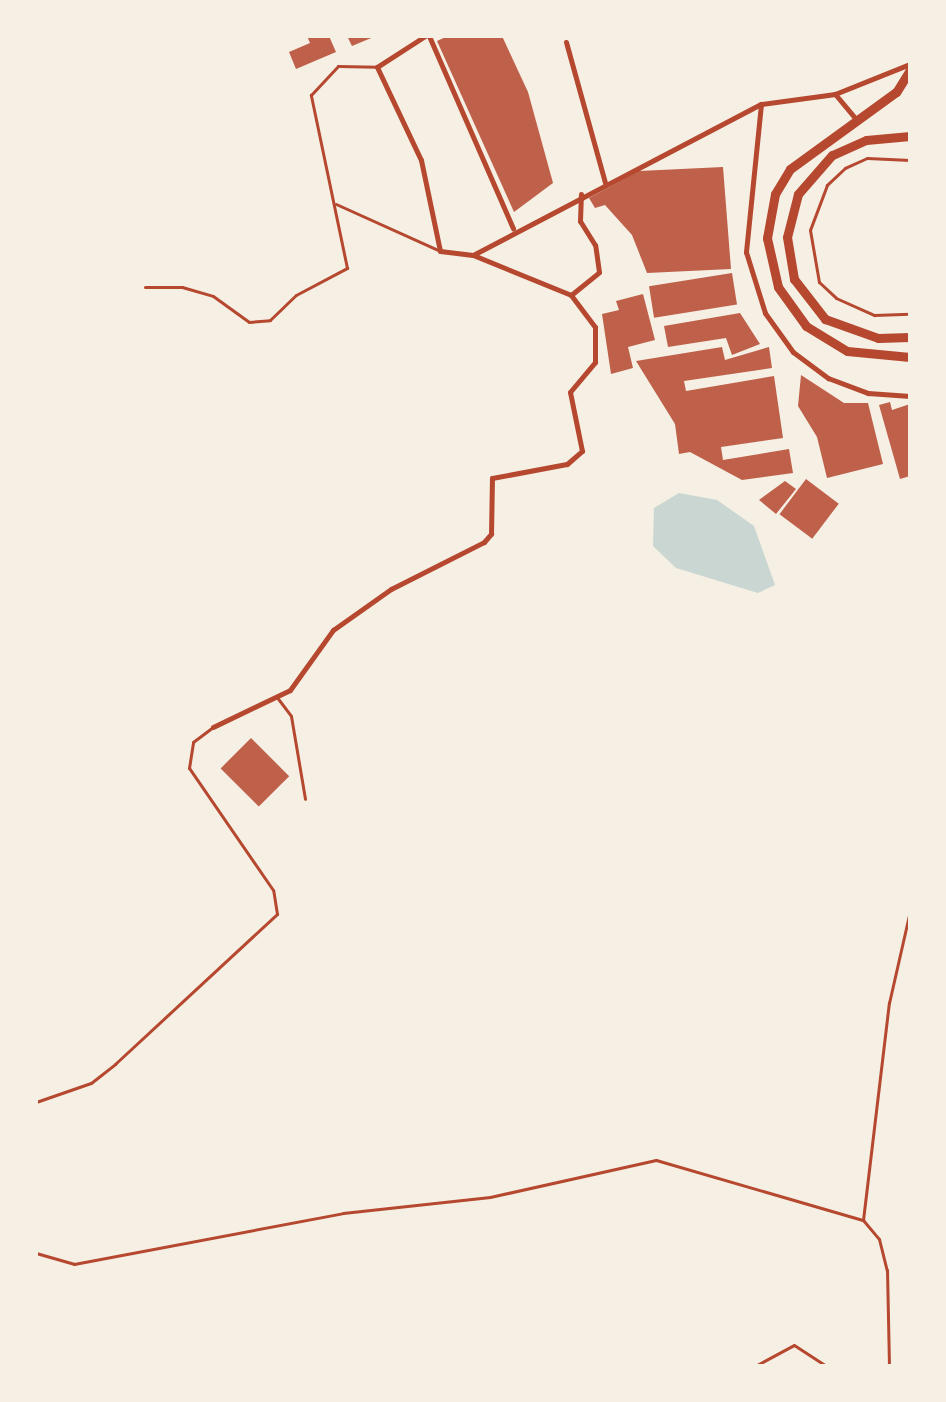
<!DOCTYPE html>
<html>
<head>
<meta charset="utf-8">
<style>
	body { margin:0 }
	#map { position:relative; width:946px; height:1402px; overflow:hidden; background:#f6efe4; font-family:"Sofia Sans Condensed",sans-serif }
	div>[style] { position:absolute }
	.water>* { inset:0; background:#c9d6d2 }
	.building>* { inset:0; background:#bf614a; transform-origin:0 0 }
	.service>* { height:3px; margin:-1.5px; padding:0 1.5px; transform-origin:1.5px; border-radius:1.5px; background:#b5482f }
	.minor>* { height:5px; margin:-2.5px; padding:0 2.5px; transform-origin:2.5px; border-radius:2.5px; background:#b5482f }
	.primary>* { height:9px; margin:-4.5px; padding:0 4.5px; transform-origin:4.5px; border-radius:4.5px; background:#b5482f }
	span { translate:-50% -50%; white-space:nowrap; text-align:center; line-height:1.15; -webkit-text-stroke:7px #f6efe4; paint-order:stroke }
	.frame { position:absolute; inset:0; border:38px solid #f6efe4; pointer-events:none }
</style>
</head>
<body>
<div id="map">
	<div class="water">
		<div style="clip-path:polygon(679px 493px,717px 500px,754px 526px,775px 585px,758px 593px,676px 568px,653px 546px,654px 508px)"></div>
	</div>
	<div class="building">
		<div style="clip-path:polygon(307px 36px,329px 36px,336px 52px,296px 69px,289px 52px,310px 43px)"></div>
		<div style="clip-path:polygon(347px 36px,376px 36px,352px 46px)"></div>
		<div style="clip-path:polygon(448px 36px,502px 36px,528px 92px,553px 183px,514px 212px,437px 41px)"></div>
		<div style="clip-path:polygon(723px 167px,731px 269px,647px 273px,632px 235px,605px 205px,595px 208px,589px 198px,639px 171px)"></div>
		<div style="left:732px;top:273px;width:32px;height:84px;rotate:81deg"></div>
		<div style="clip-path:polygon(643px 294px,655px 340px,628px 347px,633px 368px,611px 374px,602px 314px,619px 310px,616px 301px)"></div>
		<div style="clip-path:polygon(740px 313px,760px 344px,732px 355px,726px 338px,668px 347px,664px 326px)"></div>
		<div style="clip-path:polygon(722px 347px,725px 360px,769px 347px,772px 368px,684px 381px,686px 391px,774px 376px,783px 438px,721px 447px,723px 460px,789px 449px,793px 473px,742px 480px,690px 452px,679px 454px,675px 424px,636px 361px)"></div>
		<div style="clip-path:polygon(801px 375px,844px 403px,868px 403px,883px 464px,827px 478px,817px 437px,798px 406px)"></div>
		<div style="clip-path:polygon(890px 402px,892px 410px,910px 404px,910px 476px,900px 479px,879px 405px)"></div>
		<div style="left:806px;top:479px;width:41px;height:44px;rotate:37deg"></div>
		<div style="clip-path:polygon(785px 481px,796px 489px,776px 514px,759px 500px)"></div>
		<div style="left:251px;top:738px;width:54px;height:43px;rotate:45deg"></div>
	</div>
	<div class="service">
		<div style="left:910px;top:160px;width:43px;rotate:-177.3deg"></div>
		<div style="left:867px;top:158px;width:24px;rotate:156deg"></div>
		<div style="left:845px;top:168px;width:25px;rotate:137deg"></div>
		<div style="left:827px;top:185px;width:48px;rotate:110.7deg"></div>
		<div style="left:810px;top:230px;width:53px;rotate:80.2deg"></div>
		<div style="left:819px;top:282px;width:23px;rotate:43deg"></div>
		<div style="left:836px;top:298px;width:42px;rotate:24.1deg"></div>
		<div style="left:874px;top:315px;width:36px;rotate:-2deg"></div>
		<div style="left:336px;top:204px;width:114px;rotate:24.3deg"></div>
		<div style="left:145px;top:287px;width:37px"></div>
		<div style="left:182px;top:287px;width:32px;rotate:16deg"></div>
		<div style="left:213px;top:296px;width:44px;rotate:35.8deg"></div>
		<div style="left:249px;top:322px;width:21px;rotate:-5deg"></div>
		<div style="left:270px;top:320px;width:36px;rotate:-44deg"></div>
		<div style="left:296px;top:295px;width:58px;rotate:-27.9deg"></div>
		<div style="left:347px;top:268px;width:177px;rotate:-101.8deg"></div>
		<div style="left:311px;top:95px;width:40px;rotate:-47deg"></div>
		<div style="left:338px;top:66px;width:39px;rotate:1deg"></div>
		<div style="left:276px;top:696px;width:25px;rotate:53deg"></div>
		<div style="left:291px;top:716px;width:84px;rotate:80.4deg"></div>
		<div style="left:36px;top:1102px;width:58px;rotate:-19.1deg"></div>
		<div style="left:91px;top:1083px;width:31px;rotate:-38deg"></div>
		<div style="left:115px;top:1064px;width:221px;rotate:-42.8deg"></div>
		<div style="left:277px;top:914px;width:24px;rotate:-99deg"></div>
		<div style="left:273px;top:890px;width:148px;rotate:-124.5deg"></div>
		<div style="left:189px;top:768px;width:26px;rotate:-81deg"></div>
		<div style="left:193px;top:742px;width:25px;rotate:-37deg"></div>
		<div style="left:863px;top:1220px;width:219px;rotate:-83.2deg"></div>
		<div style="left:889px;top:1003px;width:90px;rotate:-77.2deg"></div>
		<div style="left:36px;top:1253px;width:40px;rotate:16deg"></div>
		<div style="left:74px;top:1264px;width:274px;rotate:-10.7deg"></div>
		<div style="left:343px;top:1213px;width:148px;rotate:-6.2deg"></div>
		<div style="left:490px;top:1197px;width:170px;rotate:-12.6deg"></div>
		<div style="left:656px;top:1160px;width:216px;rotate:16.2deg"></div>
		<div style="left:863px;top:1220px;width:25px;rotate:50deg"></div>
		<div style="left:879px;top:1239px;width:32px;rotate:76deg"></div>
		<div style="left:887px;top:1270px;width:96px;rotate:88.8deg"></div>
		<div style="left:755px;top:1366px;width:44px;rotate:-28.3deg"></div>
		<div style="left:794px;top:1345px;width:38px;rotate:33deg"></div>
	</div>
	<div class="minor">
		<div style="left:425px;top:36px;width:57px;rotate:147.1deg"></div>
		<div style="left:377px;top:67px;width:103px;rotate:64.7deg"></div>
		<div style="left:421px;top:160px;width:93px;rotate:78.2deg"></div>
		<div style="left:440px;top:251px;width:33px;rotate:7deg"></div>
		<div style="left:473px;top:255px;width:106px;rotate:22.2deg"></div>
		<div style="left:571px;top:295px;width:36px;rotate:-39deg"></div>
		<div style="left:599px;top:272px;width:27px;rotate:-98deg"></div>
		<div style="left:595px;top:245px;width:28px;rotate:-122deg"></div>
		<div style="left:580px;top:221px;width:27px;rotate:-88deg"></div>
		<div style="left:429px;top:36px;width:210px;rotate:66.4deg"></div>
		<div style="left:566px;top:42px;width:146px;rotate:74.5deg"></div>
		<div style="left:835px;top:94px;width:81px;rotate:-21.8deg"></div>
		<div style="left:761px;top:104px;width:149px;rotate:95.8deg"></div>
		<div style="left:746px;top:252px;width:64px;rotate:72.7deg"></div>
		<div style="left:765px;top:313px;width:48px;rotate:54.3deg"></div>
		<div style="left:793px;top:352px;width:44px;rotate:36.6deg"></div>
		<div style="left:828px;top:378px;width:43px;rotate:20.6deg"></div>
		<div style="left:868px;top:393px;width:42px;rotate:4.1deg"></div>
		<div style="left:473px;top:255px;width:325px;rotate:-27.7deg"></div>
		<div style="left:761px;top:104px;width:75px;rotate:-7.7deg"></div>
		<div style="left:835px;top:94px;width:33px;rotate:50deg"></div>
		<div style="left:213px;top:727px;width:85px;rotate:-25.7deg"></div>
		<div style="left:290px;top:690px;width:74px;rotate:-54.4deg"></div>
		<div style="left:333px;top:630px;width:71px;rotate:-35.3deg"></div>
		<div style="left:391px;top:589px;width:104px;rotate:-26.8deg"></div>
		<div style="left:484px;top:542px;width:11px;rotate:-49deg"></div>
		<div style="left:491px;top:534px;width:56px;rotate:-89deg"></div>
		<div style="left:492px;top:478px;width:76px;rotate:-10.6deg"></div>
		<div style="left:567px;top:464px;width:20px;rotate:-41deg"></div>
		<div style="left:582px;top:451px;width:60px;rotate:-101.5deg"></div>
		<div style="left:570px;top:392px;width:39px;rotate:-50deg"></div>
		<div style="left:595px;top:362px;width:35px;rotate:-90deg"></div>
		<div style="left:595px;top:327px;width:40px;rotate:-127deg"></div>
	</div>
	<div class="primary">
		<div style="left:910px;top:70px;width:26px;rotate:122deg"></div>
		<div style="left:896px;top:92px;width:131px;rotate:144deg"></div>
		<div style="left:790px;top:169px;width:29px;rotate:121deg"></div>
		<div style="left:775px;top:194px;width:45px;rotate:100.3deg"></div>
		<div style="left:767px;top:238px;width:50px;rotate:77.3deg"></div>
		<div style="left:778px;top:287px;width:48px;rotate:54.3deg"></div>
		<div style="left:806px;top:326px;width:48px;rotate:31.4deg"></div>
		<div style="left:847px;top:351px;width:63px;rotate:5.4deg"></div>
		<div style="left:910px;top:136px;width:44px;rotate:174.8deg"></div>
		<div style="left:866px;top:140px;width:37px;rotate:156deg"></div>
		<div style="left:832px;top:155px;width:52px;rotate:131.1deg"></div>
		<div style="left:798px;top:194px;width:44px;rotate:104.3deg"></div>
		<div style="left:787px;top:237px;width:43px;rotate:80.5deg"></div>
		<div style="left:794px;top:279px;width:51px;rotate:52.2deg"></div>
		<div style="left:825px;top:319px;width:56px;rotate:19.7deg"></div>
		<div style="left:878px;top:338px;width:32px;rotate:-2deg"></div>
	</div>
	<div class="frame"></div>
</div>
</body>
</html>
